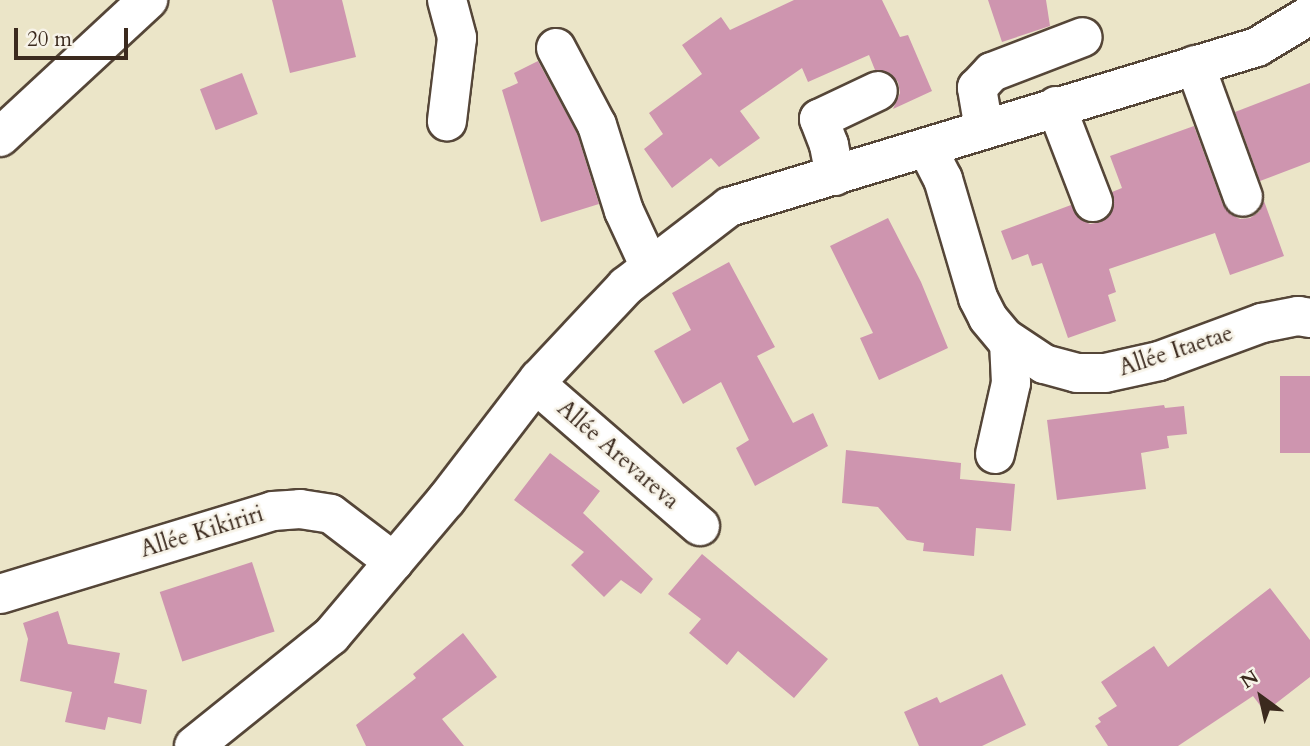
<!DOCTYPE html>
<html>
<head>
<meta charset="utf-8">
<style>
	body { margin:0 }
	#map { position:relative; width:1310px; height:746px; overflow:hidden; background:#ebe5c8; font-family:Cardo,serif }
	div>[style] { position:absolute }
	.building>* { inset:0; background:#ce95af; transform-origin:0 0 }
	.roads { filter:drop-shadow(2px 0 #554638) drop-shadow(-2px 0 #554638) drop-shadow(0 2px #554638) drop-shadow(0 -2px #554638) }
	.minor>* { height:38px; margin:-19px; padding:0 19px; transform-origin:19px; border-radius:19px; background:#fff }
	.major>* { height:38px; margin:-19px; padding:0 19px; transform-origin:19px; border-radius:19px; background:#fff }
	span { translate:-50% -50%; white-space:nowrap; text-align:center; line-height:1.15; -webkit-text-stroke:5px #f7f3e8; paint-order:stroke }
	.street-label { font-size:23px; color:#3b2a1e }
	.north { position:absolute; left:1226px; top:662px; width:70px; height:70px; -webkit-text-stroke:5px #f7f3e8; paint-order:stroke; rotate:327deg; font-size:19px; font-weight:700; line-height:28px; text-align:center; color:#3b2a1e }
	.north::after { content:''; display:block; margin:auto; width:24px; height:32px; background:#3b2a1e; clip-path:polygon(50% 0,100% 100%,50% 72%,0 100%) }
	.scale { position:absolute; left:14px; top:28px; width:114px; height:32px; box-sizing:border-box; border:4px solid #3b2a1e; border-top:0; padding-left:9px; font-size:21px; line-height:24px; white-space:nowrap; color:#3b2a1e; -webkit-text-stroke:5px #f7f3e8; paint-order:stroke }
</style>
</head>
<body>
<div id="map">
	<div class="building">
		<div style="clip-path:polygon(272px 0,342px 0,356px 57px,290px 73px)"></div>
		<div style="clip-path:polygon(794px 0,882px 0,900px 37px,908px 35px,932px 91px,893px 109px,900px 93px,898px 82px,890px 73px,875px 70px,869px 55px,808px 82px,802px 68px,740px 111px,760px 138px,719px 167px,711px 158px,672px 188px,644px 149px,663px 134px,649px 113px,702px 74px,682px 45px,721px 17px,730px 30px)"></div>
		<div style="clip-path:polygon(988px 0,1046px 0,1050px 26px,1002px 42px)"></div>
		<div style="clip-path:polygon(538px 61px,577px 133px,599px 204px,541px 222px,502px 90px,518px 83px,514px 73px)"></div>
		<div style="left:242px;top:73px;width:44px;height:45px;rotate:69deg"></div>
		<div style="clip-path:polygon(1310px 83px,1310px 162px,1260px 181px,1235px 112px)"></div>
		<div style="clip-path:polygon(1194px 126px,1223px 205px,1230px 214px,1240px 219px,1250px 218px,1259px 212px,1264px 201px,1284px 256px,1230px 275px,1215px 233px,1109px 269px,1116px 292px,1108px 295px,1116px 321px,1068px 338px,1042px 263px,1032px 266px,1028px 254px,1012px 260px,1001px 231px,1071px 205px,1080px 219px,1090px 224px,1101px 222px,1110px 215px,1114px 206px,1112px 192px,1122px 188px,1110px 156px)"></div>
		<div style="clip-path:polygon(888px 218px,921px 282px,948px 348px,879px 380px,860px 338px,873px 333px,830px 246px)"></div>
		<div style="clip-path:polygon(729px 262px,775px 347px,757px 356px,793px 423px,813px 413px,828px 446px,755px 486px,736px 448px,749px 440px,721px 382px,683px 404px,654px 351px,691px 330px,672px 293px)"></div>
		<div style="left:1280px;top:376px;width:30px;height:77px"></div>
		<div style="clip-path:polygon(1164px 405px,1165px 408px,1184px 406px,1187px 434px,1167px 436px,1169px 448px,1141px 453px,1146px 489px,1057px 500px,1047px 420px)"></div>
		<div style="clip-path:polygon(846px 450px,961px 463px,960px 479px,1015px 484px,1011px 531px,976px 528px,974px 556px,923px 551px,924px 543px,907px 540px,878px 507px,842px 503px)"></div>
		<div style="clip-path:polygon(550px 453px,600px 491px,583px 513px,653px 579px,641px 594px,621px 580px,604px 597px,571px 565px,584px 552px,514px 500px)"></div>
		<div style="clip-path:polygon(702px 554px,828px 659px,794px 698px,738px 651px,727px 665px,689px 633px,701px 619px,668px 594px)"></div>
		<div style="left:252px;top:562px;width:73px;height:97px;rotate:72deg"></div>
		<div style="clip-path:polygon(1270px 588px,1310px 640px,1310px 677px,1265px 712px,1253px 696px,1178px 746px,1108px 746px,1095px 726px,1101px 722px,1098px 718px,1117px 706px,1101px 682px,1154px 646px,1168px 667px)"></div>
		<div style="clip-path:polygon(58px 611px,68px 644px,120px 653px,114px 683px,147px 690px,141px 724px,108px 717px,105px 730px,65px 722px,72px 692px,20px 681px,28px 639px,23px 623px)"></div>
		<div style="clip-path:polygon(463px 633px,497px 677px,442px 719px,464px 746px,366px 746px,356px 725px,416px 678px,413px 674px)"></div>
		<div style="clip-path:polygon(1002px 674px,1026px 725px,982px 746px,919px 746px,904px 712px,937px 697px,940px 703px)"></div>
	</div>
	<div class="roads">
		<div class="minor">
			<div style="left:447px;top:0;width:39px;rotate:75deg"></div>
			<div style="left:457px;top:38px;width:84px;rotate:96.9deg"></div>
			<div style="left:556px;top:48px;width:87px;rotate:62deg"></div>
			<div style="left:597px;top:125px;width:90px;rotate:72.6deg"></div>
			<div style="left:624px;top:211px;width:62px;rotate:65.1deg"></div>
			<div style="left:1195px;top:65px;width:140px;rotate:70deg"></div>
			<div style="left:1056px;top:106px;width:103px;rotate:68.9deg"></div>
			<div style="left:984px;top:129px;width:42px;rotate:-99.7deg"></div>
			<div style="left:977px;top:88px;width:22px;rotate:-47deg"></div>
			<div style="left:992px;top:72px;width:97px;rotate:-21deg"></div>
			<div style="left:0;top:137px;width:202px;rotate:-42.8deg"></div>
			<div style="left:927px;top:148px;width:35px;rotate:63deg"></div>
			<div style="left:943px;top:179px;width:124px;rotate:73.6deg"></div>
			<div style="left:978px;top:298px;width:22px;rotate:63deg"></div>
			<div style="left:988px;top:318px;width:26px;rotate:50deg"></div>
			<div style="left:1005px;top:338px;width:47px;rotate:33.7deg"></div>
			<div style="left:1044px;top:364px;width:34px;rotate:15deg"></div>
			<div style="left:1077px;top:373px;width:28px"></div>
			<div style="left:1105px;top:373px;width:55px;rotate:-12.5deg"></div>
			<div style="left:1159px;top:361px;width:110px;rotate:-20.3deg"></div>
			<div style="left:1262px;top:323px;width:37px;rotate:-11deg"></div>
			<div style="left:1298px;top:316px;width:12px;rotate:9deg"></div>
			<div style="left:835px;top:176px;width:32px;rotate:-101deg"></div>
			<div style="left:829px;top:145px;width:28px;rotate:-111deg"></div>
			<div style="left:819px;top:119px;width:65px;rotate:-25.4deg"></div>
			<div style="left:536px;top:384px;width:217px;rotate:40.9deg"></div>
			<div style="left:995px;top:454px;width:73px;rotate:-77.3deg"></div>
			<div style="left:1011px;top:383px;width:41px;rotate:-92.8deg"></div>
			<div style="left:0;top:594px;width:285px;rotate:-16.9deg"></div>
			<div style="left:273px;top:511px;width:27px;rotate:-4deg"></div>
			<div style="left:300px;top:509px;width:31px;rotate:9deg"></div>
			<div style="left:331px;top:514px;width:79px;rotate:37.3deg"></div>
		</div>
		<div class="major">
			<div style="left:194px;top:746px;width:176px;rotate:-38.8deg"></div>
			<div style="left:331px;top:636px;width:178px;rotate:-49.8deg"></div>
			<div style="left:446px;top:500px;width:153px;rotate:-52.5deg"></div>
			<div style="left:539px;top:379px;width:127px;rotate:-46.9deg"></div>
			<div style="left:626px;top:286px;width:130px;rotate:-37.5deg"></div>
			<div style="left:729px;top:207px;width:552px;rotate:-16.86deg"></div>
			<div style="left:1257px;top:47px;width:62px;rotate:-31.1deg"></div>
		</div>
	</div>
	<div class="street-label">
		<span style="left:1176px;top:351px;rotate:-18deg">Allée Itaetae</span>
		<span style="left:618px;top:455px;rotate:41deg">Allée Arevareva</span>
		<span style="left:202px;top:532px;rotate:-17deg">Allée Kikiriri</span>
	</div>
	<div class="north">N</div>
	<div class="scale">20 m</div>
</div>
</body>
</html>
